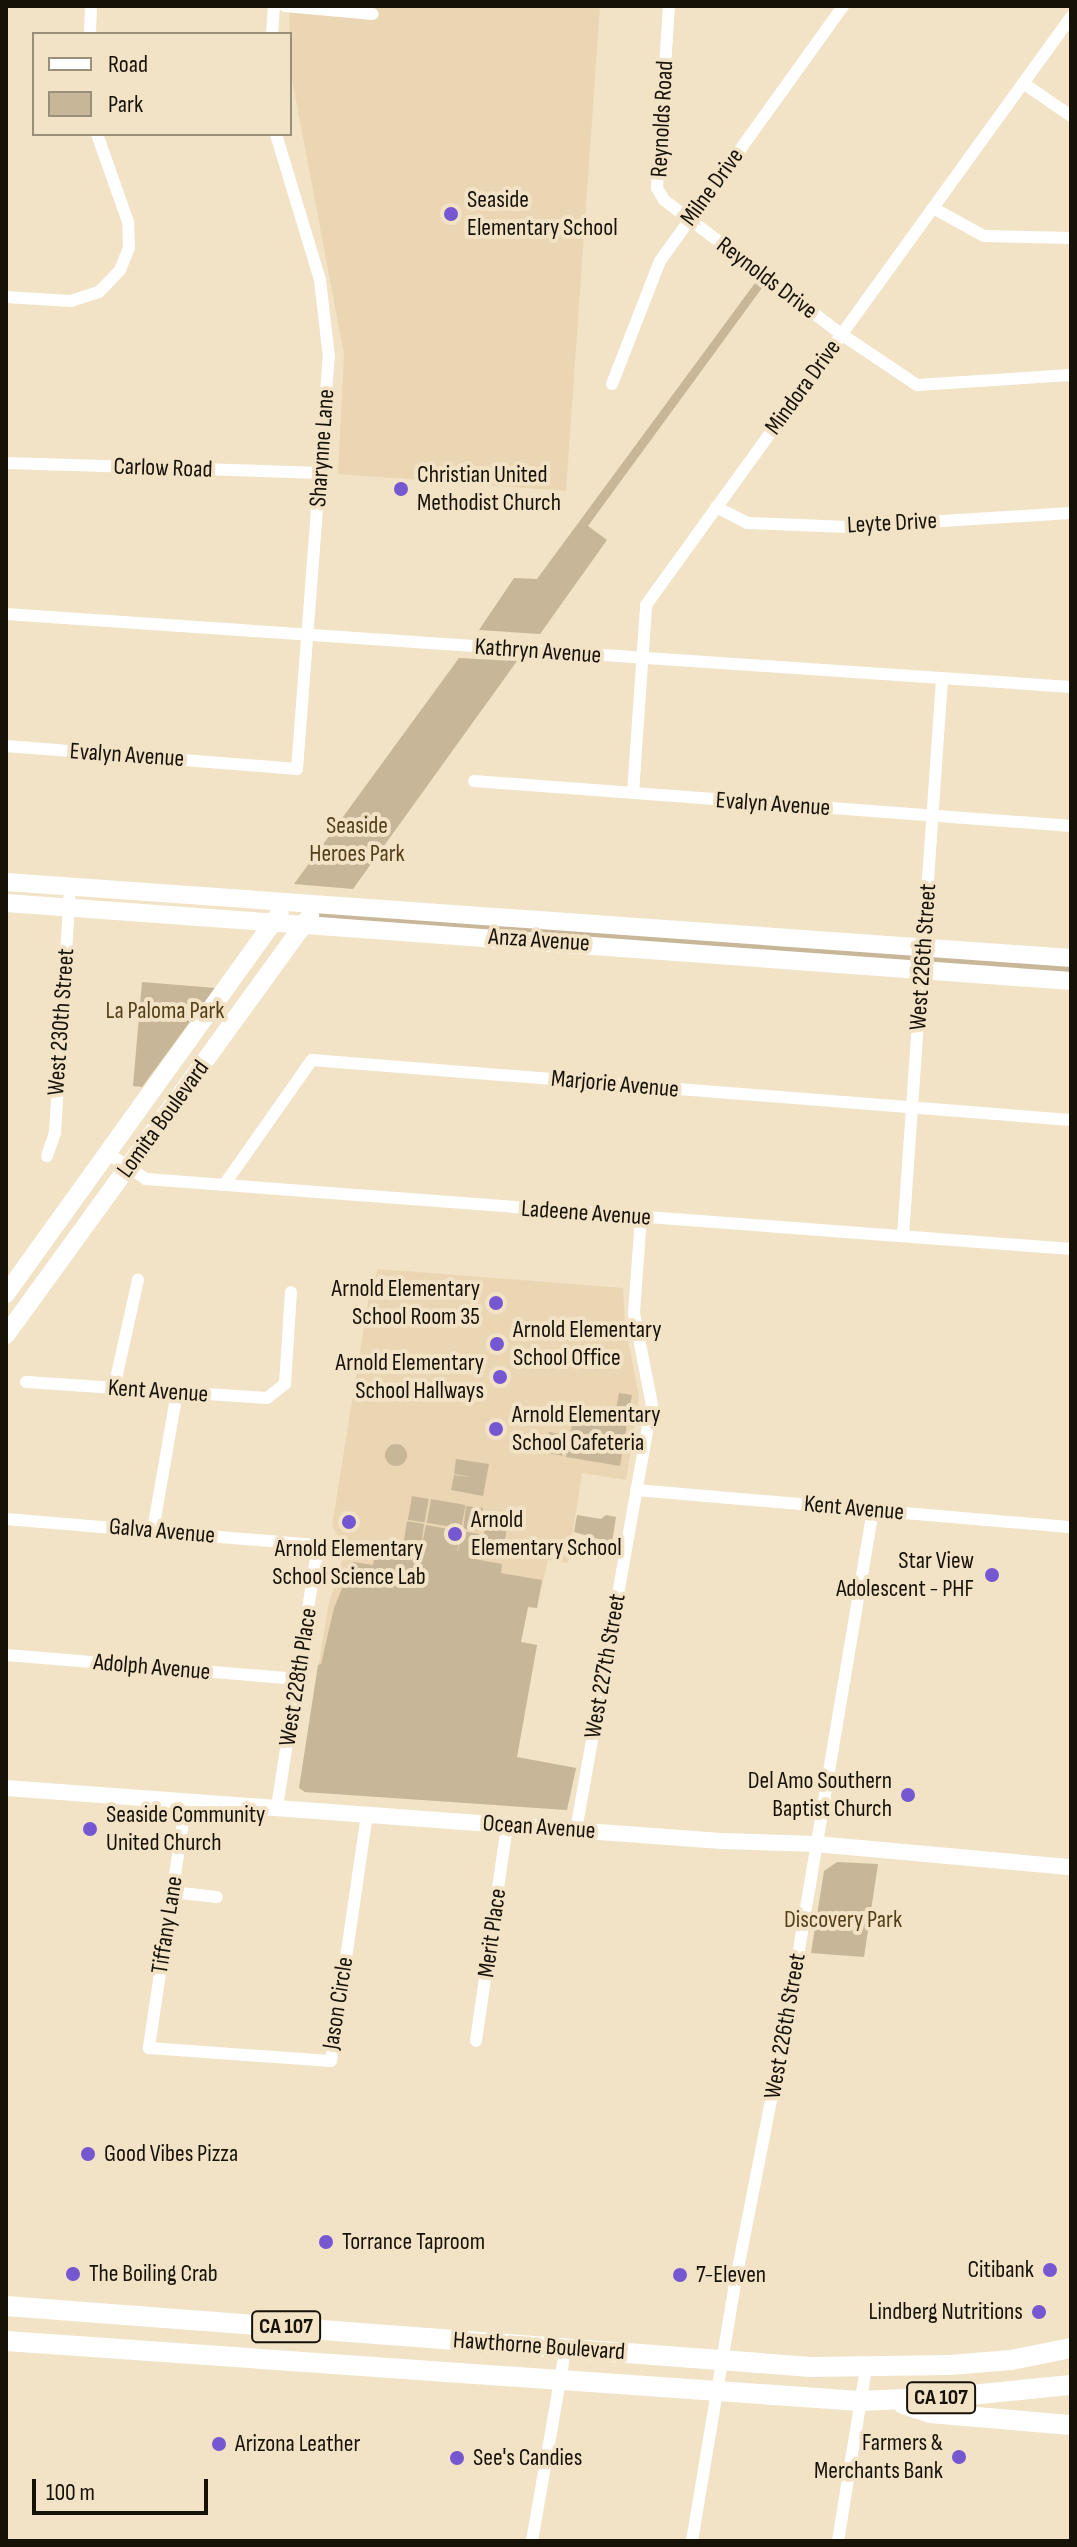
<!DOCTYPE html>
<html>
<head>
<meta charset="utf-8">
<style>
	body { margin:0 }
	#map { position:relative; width:1077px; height:2547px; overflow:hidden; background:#f2e2c6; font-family:"Sofia Sans Condensed",sans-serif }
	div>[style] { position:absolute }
	.built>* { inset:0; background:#ebd6b4 }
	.green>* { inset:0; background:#c8b698; transform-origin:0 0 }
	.round { border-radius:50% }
	.minor>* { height:12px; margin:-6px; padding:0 6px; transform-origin:6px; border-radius:6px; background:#fff }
	.tertiary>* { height:16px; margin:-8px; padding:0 8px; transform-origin:8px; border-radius:8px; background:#fff }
	.secondary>* { height:18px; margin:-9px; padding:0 9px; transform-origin:9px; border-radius:9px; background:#fff }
	.primary>* { height:20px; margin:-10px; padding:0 10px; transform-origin:10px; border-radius:10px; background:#fff }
	.dots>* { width:22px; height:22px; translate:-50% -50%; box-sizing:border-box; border:4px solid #f2e2c6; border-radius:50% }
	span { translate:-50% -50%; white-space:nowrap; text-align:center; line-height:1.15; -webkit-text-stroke:8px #f2e2c6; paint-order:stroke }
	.shield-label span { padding:2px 6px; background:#f2e2c6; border:2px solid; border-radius:6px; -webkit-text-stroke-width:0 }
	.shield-label { font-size:22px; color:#171208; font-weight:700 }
	.street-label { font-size:24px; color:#171208 }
	.poi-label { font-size:24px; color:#171208 }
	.left { translate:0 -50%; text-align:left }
	.right { translate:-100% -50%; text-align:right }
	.park-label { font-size:24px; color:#543f19 }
	.frame { position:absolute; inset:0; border:8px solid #171208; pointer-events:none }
	.legend { position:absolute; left:32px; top:32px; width:260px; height:104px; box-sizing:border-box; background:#f2e2c6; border:2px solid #9a8f7a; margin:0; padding:10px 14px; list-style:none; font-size:24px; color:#171208 }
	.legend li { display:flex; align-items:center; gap:16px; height:40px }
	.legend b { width:40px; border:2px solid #9a8f7a }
	.scale { position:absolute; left:32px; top:2479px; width:176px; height:36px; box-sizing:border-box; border:4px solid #171208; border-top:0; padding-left:10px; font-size:24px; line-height:28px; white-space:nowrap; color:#171208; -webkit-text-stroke:6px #f2e2c6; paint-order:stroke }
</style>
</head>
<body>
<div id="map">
	<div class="built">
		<div style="clip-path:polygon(289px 6px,600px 6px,566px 491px,338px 474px,344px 354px,291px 74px)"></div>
		<div style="clip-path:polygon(378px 1269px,623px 1288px,625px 1324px,639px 1397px,626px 1480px,582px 1473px,568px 1563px,548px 1560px,537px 1608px,528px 1607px,521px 1642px,537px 1645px,517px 1757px,576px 1768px,567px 1810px,305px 1792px,299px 1788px,328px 1607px,343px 1557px,342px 1543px,332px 1526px,369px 1295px)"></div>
	</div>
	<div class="green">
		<div style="clip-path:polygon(755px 283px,762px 288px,588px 526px,607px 540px,540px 634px,479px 630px,514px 578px,537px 579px)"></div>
		<div style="clip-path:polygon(459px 658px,517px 661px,353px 889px,294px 884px)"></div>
		<div style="clip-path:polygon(319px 904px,1071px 958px,1071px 981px,305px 923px)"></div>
		<div style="clip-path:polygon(142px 982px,215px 988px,142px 1087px,133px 1086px)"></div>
		<div style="clip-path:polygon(619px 1393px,632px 1395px,620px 1466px,566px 1457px,573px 1419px,613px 1426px)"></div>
		<div style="left:549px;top:1432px;width:17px;height:21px;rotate:10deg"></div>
		<div class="round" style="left:385px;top:1444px;width:22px;height:22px"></div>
		<div style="clip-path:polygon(456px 1459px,489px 1464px,483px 1496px,451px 1490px,454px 1475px,477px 1478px,454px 1474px)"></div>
		<div style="left:412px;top:1496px;width:17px;height:24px;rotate:10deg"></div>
		<div style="left:431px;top:1499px;width:35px;height:24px;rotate:10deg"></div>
		<div style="left:466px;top:1506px;width:17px;height:23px;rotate:7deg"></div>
		<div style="clip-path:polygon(577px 1515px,601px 1519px,606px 1515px,616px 1517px,612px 1543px,574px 1532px)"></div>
		<div style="clip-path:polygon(407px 1521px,424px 1524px,421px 1549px,426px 1525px,460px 1531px,457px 1555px,462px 1531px,479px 1534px,475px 1559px,502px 1564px,501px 1573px,542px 1580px,537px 1608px,528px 1607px,521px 1642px,537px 1645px,517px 1757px,576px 1768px,567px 1810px,305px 1792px,299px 1788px,318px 1665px,321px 1664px,334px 1608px,353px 1562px,373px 1565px,377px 1541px,403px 1546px)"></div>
		<div class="round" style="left:484px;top:1523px;width:22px;height:22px"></div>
		<div style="clip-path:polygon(837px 1862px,878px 1864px,864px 1957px,811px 1953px,824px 1871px)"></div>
	</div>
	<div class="minor">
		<div style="left:285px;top:6px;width:88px;rotate:5.2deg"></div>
		<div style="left:669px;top:6px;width:182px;rotate:93.8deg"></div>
		<div style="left:657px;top:188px;width:14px;rotate:60deg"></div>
		<div style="left:664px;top:200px;width:222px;rotate:37.1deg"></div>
		<div style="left:841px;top:334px;width:92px;rotate:33.9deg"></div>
		<div style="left:917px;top:385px;width:154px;rotate:-3.7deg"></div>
		<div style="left:90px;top:34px;width:28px;rotate:-88deg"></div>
		<div style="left:272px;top:34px;width:28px;rotate:-86deg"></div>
		<div style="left:1023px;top:83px;width:58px;rotate:34.5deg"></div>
		<div style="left:933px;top:208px;width:58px;rotate:28.8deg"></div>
		<div style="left:984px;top:236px;width:87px;rotate:1.3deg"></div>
		<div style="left:6px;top:297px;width:65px;rotate:3.5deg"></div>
		<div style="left:71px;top:301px;width:29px;rotate:-18deg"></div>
		<div style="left:99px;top:292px;width:30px;rotate:-46deg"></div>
		<div style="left:120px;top:270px;width:24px;rotate:-68deg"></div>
		<div style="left:129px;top:248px;width:26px;rotate:-92deg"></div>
		<div style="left:128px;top:222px;width:93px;rotate:-109.4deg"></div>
		<div style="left:612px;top:384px;width:132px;rotate:-68.7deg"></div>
		<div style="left:660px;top:261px;width:314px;rotate:-54.3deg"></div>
		<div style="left:6px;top:463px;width:315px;rotate:1.8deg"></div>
		<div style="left:716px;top:507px;width:35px;rotate:27deg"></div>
		<div style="left:747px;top:523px;width:101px;rotate:2.3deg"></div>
		<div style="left:848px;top:527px;width:223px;rotate:-3.6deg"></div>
		<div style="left:6px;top:614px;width:1067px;rotate:3.92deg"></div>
		<div style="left:6px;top:746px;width:292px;rotate:4.5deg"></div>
		<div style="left:297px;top:769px;width:413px;rotate:-85.6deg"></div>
		<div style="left:329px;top:357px;width:78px;rotate:-96.7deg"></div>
		<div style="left:320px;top:280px;width:152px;rotate:-106.8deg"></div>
		<div style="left:474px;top:781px;width:599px;rotate:4.31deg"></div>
		<div style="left:633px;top:793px;width:188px;rotate:-86deg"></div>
		<div style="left:646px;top:605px;width:726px;rotate:-54.14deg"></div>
		<div style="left:109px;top:1154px;width:45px;rotate:34deg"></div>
		<div style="left:146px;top:1179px;width:928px;rotate:4.33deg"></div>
		<div style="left:47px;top:1156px;width:24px;rotate:-71deg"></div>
		<div style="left:55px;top:1133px;width:247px;rotate:-86.5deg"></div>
		<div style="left:224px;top:1185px;width:153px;rotate:-54.9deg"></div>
		<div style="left:312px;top:1060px;width:761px;rotate:4.52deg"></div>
		<div style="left:903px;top:1236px;width:558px;rotate:-85.99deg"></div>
		<div style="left:26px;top:1382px;width:242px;rotate:3.8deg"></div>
		<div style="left:267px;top:1398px;width:23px;rotate:-38deg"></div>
		<div style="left:285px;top:1384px;width:92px;rotate:-86.3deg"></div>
		<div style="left:114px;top:1388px;width:111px;rotate:-77.5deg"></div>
		<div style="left:636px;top:1490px;width:437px;rotate:4.9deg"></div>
		<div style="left:6px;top:1519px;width:313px;rotate:4.8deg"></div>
		<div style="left:318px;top:1545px;width:266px;rotate:98.9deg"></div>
		<div style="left:153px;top:1530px;width:140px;rotate:-80.1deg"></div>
		<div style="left:6px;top:1655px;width:293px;rotate:4.7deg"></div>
		<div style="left:186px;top:1802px;width:249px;rotate:98.6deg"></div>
		<div style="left:149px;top:2048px;width:182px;rotate:4.1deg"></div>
		<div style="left:331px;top:2061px;width:249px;rotate:-81.7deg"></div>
		<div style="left:576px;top:1830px;width:432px;rotate:-79.9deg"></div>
		<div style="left:652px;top:1405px;width:94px;rotate:-101.1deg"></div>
		<div style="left:634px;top:1313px;width:96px;rotate:-85.8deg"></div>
		<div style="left:171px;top:1892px;width:46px;rotate:6.2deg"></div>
		<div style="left:476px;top:2041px;width:218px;rotate:-81.8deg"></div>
		<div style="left:532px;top:2541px;width:197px;rotate:-80.1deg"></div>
		<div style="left:692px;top:2541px;width:255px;rotate:-80.5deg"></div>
		<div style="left:734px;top:2289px;width:279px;rotate:-78.9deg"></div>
		<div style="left:788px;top:2015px;width:512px;rotate:-80.45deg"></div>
		<div style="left:838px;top:2541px;width:175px;rotate:-80.8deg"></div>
	</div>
	<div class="tertiary">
		<div style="left:6px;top:1788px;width:717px;rotate:4.24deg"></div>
		<div style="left:721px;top:1841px;width:95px;rotate:1.8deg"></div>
		<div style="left:816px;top:1844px;width:256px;rotate:5.2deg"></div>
	</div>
	<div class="secondary">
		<div style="left:6px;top:882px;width:1068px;rotate:4.08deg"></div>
		<div style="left:6px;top:903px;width:1068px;rotate:4.19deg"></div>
		<div style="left:6px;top:1294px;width:469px;rotate:-54.3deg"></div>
		<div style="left:6px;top:1335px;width:518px;rotate:-54.04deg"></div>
	</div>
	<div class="primary">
		<div style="left:6px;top:2306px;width:807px;rotate:4.33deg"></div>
		<div style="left:811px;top:2367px;width:138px;rotate:-0.8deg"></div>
		<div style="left:949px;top:2365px;width:62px;rotate:-4.6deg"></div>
		<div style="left:1011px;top:2360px;width:61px;rotate:-11.3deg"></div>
		<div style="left:6px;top:2341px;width:856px;rotate:4.02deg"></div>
		<div style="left:860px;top:2401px;width:90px;rotate:-2.5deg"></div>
		<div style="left:950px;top:2397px;width:122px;rotate:-5.7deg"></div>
		<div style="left:903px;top:2404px;width:28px;rotate:18deg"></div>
		<div style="left:930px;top:2413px;width:142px;rotate:4.9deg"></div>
	</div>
	<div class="dots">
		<div style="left:451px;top:214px;background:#7557d1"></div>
		<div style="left:401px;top:489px;background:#7557d1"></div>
		<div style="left:496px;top:1303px;background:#7557d1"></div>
		<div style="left:497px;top:1344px;background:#7557d1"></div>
		<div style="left:500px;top:1377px;background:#7557d1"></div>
		<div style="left:496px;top:1429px;background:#7557d1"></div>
		<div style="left:349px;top:1522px;background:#7557d1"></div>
		<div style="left:455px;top:1534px;background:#7557d1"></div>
		<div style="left:992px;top:1575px;background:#7557d1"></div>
		<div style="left:908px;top:1795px;background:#7557d1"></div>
		<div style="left:90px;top:1829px;background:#7557d1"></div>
		<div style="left:88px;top:2154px;background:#7557d1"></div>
		<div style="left:326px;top:2242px;background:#7557d1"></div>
		<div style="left:1050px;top:2270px;background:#7557d1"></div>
		<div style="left:73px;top:2274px;background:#7557d1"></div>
		<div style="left:680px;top:2275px;background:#7557d1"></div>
		<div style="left:1039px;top:2312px;background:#7557d1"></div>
		<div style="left:219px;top:2444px;background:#7557d1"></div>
		<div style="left:959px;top:2457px;background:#7557d1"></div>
		<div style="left:457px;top:2458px;background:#7557d1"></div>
	</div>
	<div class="shield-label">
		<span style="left:286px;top:2327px">CA 107</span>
		<span style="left:941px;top:2398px">CA 107</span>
	</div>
	<div class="street-label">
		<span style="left:662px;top:119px;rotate:-87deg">Reynolds Road</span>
		<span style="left:712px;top:187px;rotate:-54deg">Milne Drive</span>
		<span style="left:767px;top:278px;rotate:37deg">Reynolds Drive</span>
		<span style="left:803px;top:387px;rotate:-54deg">Mindora Drive</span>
		<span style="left:322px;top:448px;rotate:-86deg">Sharynne Lane</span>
		<span style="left:163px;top:468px;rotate:2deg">Carlow Road</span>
		<span style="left:892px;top:523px;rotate:-3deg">Leyte Drive</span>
		<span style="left:538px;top:651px;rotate:4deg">Kathryn Avenue</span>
		<span style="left:127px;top:755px;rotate:4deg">Evalyn Avenue</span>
		<span style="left:773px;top:804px;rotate:4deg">Evalyn Avenue</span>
		<span style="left:539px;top:940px;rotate:4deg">Anza Avenue</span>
		<span style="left:923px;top:957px;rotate:-86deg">West 226th Street</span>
		<span style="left:61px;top:1022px;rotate:-86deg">West 230th Street</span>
		<span style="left:615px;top:1084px;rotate:5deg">Marjorie Avenue</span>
		<span style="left:163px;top:1119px;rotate:-54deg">Lomita Boulevard</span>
		<span style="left:586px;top:1213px;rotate:4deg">Ladeene Avenue</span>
		<span style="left:158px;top:1391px;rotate:4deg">Kent Avenue</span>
		<span style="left:854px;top:1508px;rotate:5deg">Kent Avenue</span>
		<span style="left:162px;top:1531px;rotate:5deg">Galva Avenue</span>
		<span style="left:605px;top:1666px;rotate:-80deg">West 227th Street</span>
		<span style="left:152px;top:1667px;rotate:5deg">Adolph Avenue</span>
		<span style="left:298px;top:1677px;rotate:-81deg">West 228th Place</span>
		<span style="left:539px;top:1827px;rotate:4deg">Ocean Avenue</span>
		<span style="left:167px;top:1925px;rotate:-81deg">Tiffany Lane</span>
		<span style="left:492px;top:1933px;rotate:-82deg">Merit Place</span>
		<span style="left:338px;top:2003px;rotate:-81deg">Jason Circle</span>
		<span style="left:785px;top:2026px;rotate:-80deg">West 226th Street</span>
		<span style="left:539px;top:2346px;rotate:4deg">Hawthorne Boulevard</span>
	</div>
	<div class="poi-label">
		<span class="left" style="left:467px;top:214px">Seaside<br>Elementary School</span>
		<span class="left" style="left:417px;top:489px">Christian United<br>Methodist Church</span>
		<span class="right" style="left:480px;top:1303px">Arnold Elementary<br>School Room 35</span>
		<span class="left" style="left:513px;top:1344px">Arnold Elementary<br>School Office</span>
		<span class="right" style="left:484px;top:1377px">Arnold Elementary<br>School Hallways</span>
		<span class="left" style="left:512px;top:1429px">Arnold Elementary<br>School Cafeteria</span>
		<span class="left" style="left:471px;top:1534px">Arnold<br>Elementary School</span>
		<span style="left:349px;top:1563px">Arnold Elementary<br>School Science Lab</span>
		<span class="right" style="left:974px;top:1575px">Star View<br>Adolescent - PHF</span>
		<span class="right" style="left:892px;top:1795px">Del Amo Southern<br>Baptist Church</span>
		<span class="left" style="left:106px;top:1829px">Seaside Community<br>United Church</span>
		<span class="left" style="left:104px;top:2154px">Good Vibes Pizza</span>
		<span class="left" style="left:342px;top:2242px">Torrance Taproom</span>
		<span class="right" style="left:1034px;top:2270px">Citibank</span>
		<span class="left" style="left:89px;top:2274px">The Boiling Crab</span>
		<span class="left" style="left:696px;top:2275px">7-Eleven</span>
		<span class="right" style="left:1023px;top:2312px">Lindberg Nutritions</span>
		<span class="right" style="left:943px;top:2457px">Farmers &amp;<br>Merchants Bank</span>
		<span class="left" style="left:235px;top:2444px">Arizona Leather</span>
		<span class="left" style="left:473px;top:2458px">See's Candies</span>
	</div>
	<div class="park-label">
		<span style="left:357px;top:840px">Seaside<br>Heroes Park</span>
		<span style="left:165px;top:1011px">La Paloma Park</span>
		<span style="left:843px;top:1920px">Discovery Park</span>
	</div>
	<div class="frame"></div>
	<ul class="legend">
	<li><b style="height:10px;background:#fff"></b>Road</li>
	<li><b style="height:22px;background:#c8b698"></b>Park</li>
	</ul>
	<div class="scale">100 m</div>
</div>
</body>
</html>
